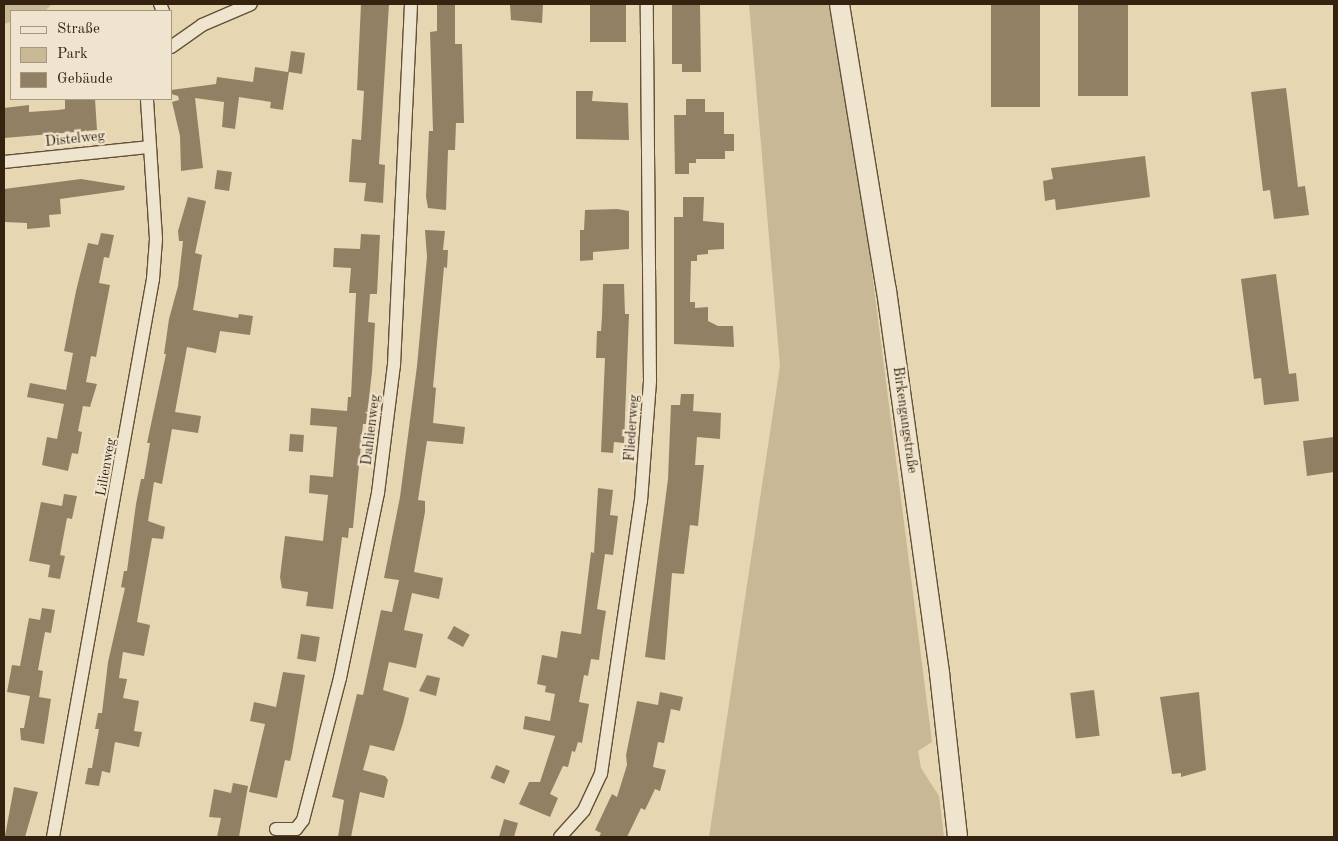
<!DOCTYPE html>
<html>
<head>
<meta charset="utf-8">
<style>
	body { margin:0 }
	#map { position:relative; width:1338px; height:841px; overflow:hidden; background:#e7d6b2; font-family:"Old Standard TT",serif }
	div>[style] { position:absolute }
	.green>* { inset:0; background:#c9b896 }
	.building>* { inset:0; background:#928064; transform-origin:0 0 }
	.roads { filter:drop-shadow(1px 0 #625038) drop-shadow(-1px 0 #625038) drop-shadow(0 1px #625038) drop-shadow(0 -1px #625038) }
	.street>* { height:12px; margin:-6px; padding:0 6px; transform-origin:6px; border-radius:6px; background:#efe4cd }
	.secondary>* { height:19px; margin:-9.5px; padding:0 9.5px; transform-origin:9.5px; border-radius:9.5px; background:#efe4cd }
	span { translate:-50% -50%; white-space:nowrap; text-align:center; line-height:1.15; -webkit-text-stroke:4.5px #efe4cd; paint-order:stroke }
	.street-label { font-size:14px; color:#352310 }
	.frame { position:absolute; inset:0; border:5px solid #352310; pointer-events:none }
	.legend { position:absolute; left:10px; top:10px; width:162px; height:90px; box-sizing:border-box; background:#efe4cd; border:1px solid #a59781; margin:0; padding:6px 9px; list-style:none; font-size:15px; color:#352310 }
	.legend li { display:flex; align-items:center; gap:10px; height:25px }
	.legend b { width:25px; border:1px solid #a59781 }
</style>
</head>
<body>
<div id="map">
	<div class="green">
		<div style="clip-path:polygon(4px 4px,52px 4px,45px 11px,11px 11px,11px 22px,4px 24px)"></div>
		<div style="clip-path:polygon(749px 4px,828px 4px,831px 17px,866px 225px,932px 742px,918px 751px,921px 768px,939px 796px,944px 837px,709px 837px,780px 366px)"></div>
	</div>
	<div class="building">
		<div style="clip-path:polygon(361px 4px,389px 4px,379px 164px,385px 165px,383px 203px,364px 201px,366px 183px,349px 182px,352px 139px,361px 140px,364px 91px,357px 90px)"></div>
		<div style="clip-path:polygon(437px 4px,455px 4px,455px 44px,462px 44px,464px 123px,456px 123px,455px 150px,448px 150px,446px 210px,428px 208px,426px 197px,429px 131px,433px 131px,430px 32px,437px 31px)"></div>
		<div style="clip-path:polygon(510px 4px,543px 4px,542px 23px,511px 20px)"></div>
		<div style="left:590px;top:4px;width:36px;height:38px"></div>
		<div style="clip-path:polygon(672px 4px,700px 4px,701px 72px,682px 72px,682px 64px,672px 64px)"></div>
		<div style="left:991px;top:4px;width:49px;height:103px"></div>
		<div style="left:1078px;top:4px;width:50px;height:92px"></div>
		<div style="clip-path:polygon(291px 51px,305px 53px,302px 74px,289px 72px,283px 110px,270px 108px,271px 102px,239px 97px,235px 129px,222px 127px,224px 102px,195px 98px,203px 168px,181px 171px,180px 136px,172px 102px,179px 100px,178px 96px,171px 94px,171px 90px,216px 84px,217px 77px,253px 82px,255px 67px,288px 72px)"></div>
		<div style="clip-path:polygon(1286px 88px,1298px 187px,1305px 186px,1309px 215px,1274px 219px,1270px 190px,1263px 191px,1251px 92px)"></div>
		<div style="clip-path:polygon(576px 91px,593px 91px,592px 101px,628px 103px,629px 140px,576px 139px)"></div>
		<div style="clip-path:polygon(65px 99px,95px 99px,97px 130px,4px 138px,4px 108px,29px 105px,29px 112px,58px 110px,65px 109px)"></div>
		<div style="clip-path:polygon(686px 99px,705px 99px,705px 112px,724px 112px,724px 134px,734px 134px,734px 151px,725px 151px,725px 159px,696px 159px,696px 163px,689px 163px,689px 174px,675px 174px,674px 115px,686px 115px)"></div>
		<div style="clip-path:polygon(1145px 156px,1150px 197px,1056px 210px,1055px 199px,1045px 201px,1043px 181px,1053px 179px,1051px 168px)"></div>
		<div style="left:217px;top:170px;width:15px;height:19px;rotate:8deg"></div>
		<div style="clip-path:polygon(81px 179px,125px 186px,124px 190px,60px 199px,61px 214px,49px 215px,50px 227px,27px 229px,27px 223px,4px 222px,4px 189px)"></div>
		<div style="clip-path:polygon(188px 197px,206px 201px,195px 253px,202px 255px,193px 310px,238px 318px,239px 314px,253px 316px,250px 335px,220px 331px,216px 353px,187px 347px,175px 412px,201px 416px,198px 433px,172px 429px,162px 484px,154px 482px,148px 521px,165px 527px,163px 539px,152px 538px,137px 622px,150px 625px,144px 656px,123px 652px,119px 678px,127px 679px,123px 698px,139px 701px,134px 731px,142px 732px,139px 747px,115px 742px,110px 773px,102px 771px,99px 786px,85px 784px,88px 768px,92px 768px,99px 729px,95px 729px,98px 713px,102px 713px,108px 662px,125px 588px,121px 587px,124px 571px,127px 571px,136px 504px,141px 479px,144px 479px,150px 443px,147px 443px,166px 354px,164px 354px,169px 319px,178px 286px,183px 241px,179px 241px,178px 231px)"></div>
		<div style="clip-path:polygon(683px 197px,704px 197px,703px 221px,724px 223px,724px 249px,708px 250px,708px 254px,697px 255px,697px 261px,691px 261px,690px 302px,695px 302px,695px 308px,708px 307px,708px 321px,718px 326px,733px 326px,734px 347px,674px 344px,674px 217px,683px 217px)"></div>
		<div style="clip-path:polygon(617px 209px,629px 211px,629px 249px,593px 252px,593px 260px,580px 261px,580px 230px,584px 230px,585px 210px)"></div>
		<div style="clip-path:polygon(425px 230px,445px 231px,443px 250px,448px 250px,447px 268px,444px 267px,433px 387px,436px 388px,433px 423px,465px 427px,463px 444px,427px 441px,418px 500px,425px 501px,425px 512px,414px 572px,443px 578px,439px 599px,412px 593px,404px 630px,423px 634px,416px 668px,389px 662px,383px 690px,409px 698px,403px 723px,394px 751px,370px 745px,363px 770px,385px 776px,388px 780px,384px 798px,360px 792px,351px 837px,338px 837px,344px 800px,332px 797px,357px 694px,363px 695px,381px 610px,392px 612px,399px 580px,384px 578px,400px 497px,417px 366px,427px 257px)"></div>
		<div style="clip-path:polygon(101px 233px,114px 235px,109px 258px,104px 257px,99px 283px,110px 285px,96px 357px,91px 356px,86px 382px,97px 384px,90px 407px,83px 406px,78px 431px,82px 432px,78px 454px,72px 453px,68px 471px,42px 465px,47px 437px,57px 439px,64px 404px,27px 397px,30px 383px,66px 390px,73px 353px,64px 351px,76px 291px,88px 243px,98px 245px)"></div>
		<div style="clip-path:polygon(361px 234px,380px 235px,377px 294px,370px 294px,368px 322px,375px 323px,372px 372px,366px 424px,363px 424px,353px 528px,349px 528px,348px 538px,342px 537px,333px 609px,306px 606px,308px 592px,282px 588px,280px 577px,285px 536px,323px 541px,328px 495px,309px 493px,310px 475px,333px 477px,337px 427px,310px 425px,311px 408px,347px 411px,348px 397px,351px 397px,356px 293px,349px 293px,351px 268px,333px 267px,334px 248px,360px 249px)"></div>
		<div style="clip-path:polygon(1276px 274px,1289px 374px,1296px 373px,1299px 401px,1264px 405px,1261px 378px,1254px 379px,1241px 279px)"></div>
		<div style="clip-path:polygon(603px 284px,624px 284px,625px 314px,629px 314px,624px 443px,614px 442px,613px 453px,601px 452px,605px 358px,596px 358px,597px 331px,601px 331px,602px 316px)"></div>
		<div style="clip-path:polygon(681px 394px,694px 394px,693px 411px,721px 413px,720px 439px,697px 437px,695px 465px,704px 465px,698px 526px,690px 525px,684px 574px,672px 573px,665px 660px,645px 657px,668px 479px,671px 405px,680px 405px)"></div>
		<div style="left:290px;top:434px;width:14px;height:17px;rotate:4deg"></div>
		<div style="clip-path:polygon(1334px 437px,1334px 472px,1307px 476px,1303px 441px)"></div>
		<div style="clip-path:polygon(598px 488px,613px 490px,610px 515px,618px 516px,613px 555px,605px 554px,597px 609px,606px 611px,603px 630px,599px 660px,591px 659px,588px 676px,584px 675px,579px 702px,589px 704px,582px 743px,578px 742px,575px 752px,572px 751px,568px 767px,563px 766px,550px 794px,558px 798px,550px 817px,519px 804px,529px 782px,540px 782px,555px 736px,523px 729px,525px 716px,550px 721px,555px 694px,545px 692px,546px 686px,537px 684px,542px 655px,557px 658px,561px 631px,581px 634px,591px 552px,594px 553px)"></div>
		<div style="clip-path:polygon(64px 494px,77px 496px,72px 519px,67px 518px,60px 555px,65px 556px,60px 579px,48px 577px,50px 565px,29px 561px,41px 502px,62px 506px)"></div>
		<div style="clip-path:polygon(42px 608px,55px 610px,51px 633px,45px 632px,38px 670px,43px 671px,39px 697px,51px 699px,44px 744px,21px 740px,20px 728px,24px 728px,30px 696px,7px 692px,12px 665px,20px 666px,29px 618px,40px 620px)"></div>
		<div style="left:454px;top:626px;width:18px;height:14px;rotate:29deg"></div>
		<div style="left:301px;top:634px;width:19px;height:25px;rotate:9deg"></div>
		<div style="clip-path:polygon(283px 672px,305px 675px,292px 753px,290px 761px,285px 760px,277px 798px,249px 792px,265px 724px,250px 721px,254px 702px,276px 707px)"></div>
		<div style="clip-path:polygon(427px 675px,440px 678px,436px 696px,419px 691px)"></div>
		<div style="left:1094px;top:690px;width:46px;height:24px;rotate:83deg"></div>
		<div style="clip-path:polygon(660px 692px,683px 697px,680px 711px,671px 709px,664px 743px,658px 742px,653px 767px,666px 770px,660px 791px,655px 789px,645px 810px,641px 808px,627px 837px,599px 837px,601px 833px,595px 830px,612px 794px,617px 797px,627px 765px,626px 755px,637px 701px,658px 705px)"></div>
		<div style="clip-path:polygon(1199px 692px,1206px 770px,1181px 777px,1181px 773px,1172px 774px,1160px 697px)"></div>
		<div style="left:496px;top:765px;width:15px;height:14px;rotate:23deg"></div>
		<div style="clip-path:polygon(233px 783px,248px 786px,239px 837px,217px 837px,221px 818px,209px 817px,214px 789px,231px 793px)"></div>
		<div style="clip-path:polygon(14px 787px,38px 792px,25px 837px,5px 836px)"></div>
		<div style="clip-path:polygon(504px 819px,518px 823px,514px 837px,499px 837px)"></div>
	</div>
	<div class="roads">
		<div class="street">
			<div style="left:160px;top:4px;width:8px;rotate:67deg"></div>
			<div style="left:171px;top:47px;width:38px;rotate:-35deg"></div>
			<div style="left:202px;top:25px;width:53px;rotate:-23.2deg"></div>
			<div style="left:4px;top:162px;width:146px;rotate:-5.9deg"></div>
			<div style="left:276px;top:829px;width:20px"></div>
			<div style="left:296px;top:829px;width:11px;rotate:-52deg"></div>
			<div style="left:303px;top:820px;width:147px;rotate:-75.4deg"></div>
			<div style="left:340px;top:678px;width:189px;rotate:-78.4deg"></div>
			<div style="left:378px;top:493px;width:129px;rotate:-82.9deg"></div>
			<div style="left:394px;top:365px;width:361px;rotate:-87.3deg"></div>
			<div style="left:53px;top:837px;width:567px;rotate:-79.84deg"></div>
			<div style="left:153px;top:279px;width:40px;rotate:-85.7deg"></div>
			<div style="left:156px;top:239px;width:140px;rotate:-93.7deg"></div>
			<div style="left:560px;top:837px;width:36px;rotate:-48deg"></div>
			<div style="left:584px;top:810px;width:40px;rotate:-65deg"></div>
			<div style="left:601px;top:774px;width:276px;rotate:-81.7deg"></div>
			<div style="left:641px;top:501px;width:121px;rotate:-85.7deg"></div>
			<div style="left:650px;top:380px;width:376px;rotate:-90.5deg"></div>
		</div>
		<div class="secondary">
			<div style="left:839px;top:4px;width:290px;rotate:80.7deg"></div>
			<div style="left:886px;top:290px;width:387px;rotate:82.1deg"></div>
			<div style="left:939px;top:673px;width:165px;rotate:83.7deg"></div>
		</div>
	</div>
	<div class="street-label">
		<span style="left:75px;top:139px;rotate:-6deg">Distelweg</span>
		<span style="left:905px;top:420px;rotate:82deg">Birkengangstraße</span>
		<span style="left:632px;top:428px;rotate:-86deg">Fliederweg</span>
		<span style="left:371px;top:430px;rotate:-83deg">Dahlienweg</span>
		<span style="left:106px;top:467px;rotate:-80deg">Lilienweg</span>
	</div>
	<div class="frame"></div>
	<ul class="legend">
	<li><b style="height:6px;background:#efe4cd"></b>Straße</li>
	<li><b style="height:14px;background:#c9b896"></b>Park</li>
	<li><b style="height:14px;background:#928064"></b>Gebäude</li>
	</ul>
</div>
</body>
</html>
